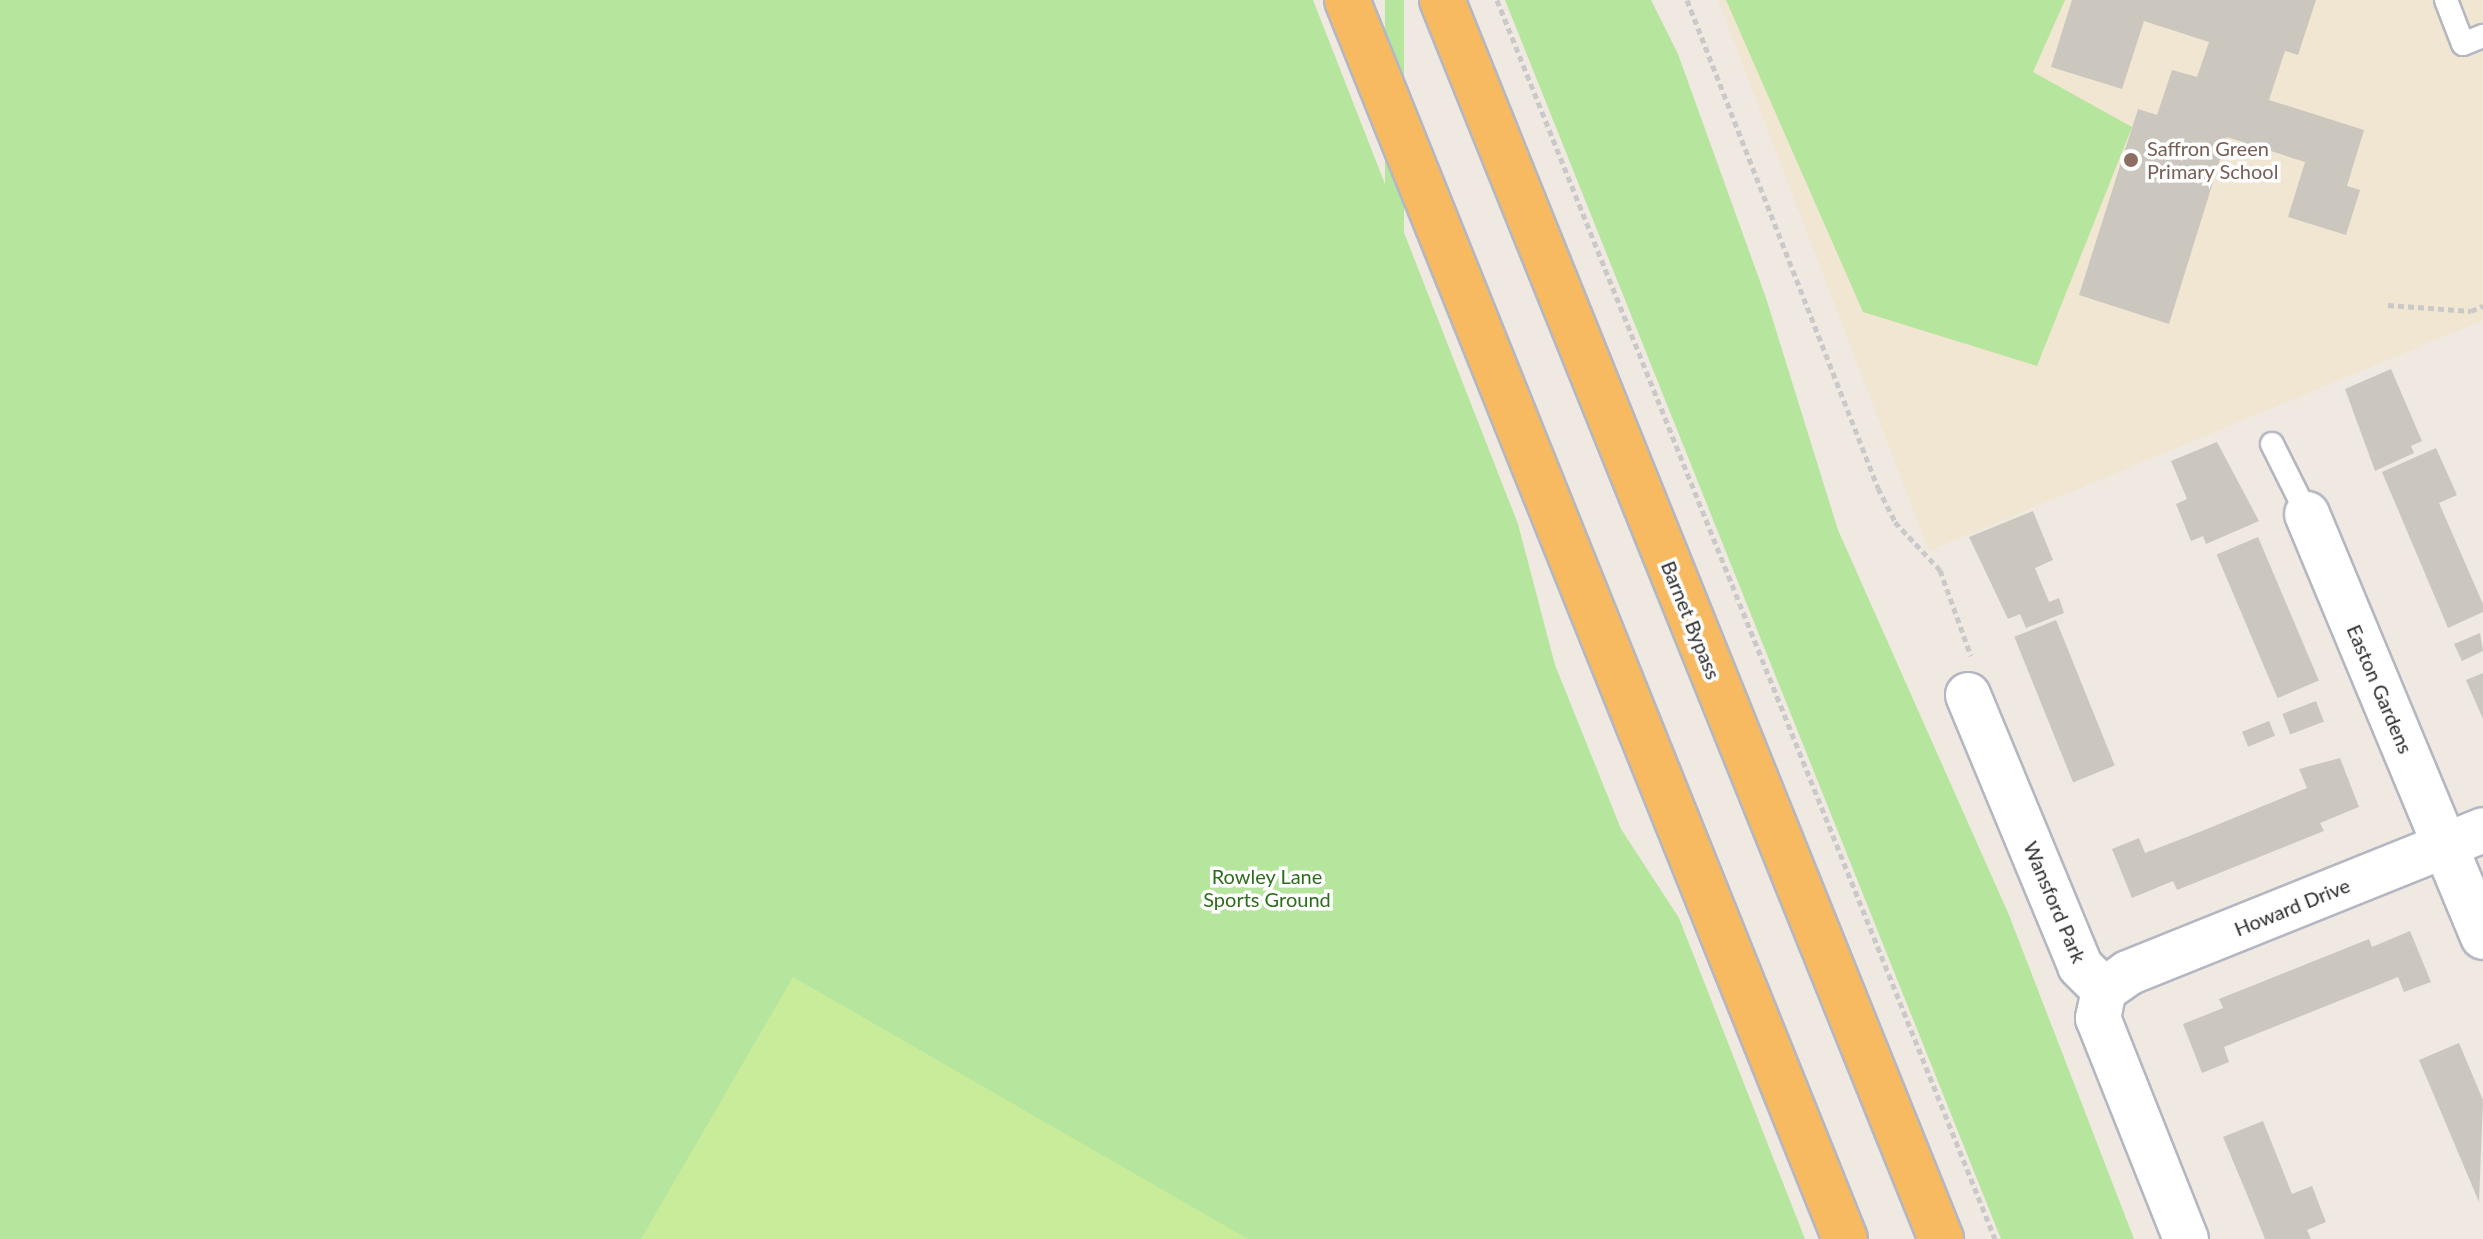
<!DOCTYPE html>
<html>
<head>
<meta charset="utf-8">
<style>
	body { margin:0 }
	#map { position:relative; width:2483px; height:1239px; overflow:hidden; background:#efe9e1; font-family:Lato,sans-serif }
	div>[style] { position:absolute }
	.education>* { inset:0; background:#f0e6d1 }
	.green>* { inset:0; background:#b6e59e; transform-origin:0 0 }
	.pitch>* { inset:0; background:#c9ec9a }
	.building>* { inset:0; background:#cbc7bf; transform-origin:0 0 }
	.path>* { height:5px; margin-top:-2.5px; transform-origin:0; background:repeating-linear-gradient(90deg,#c9c9c9 0 6px,transparent 0 10px) }
	.roads { filter:drop-shadow(2px 0 #b4b7c1) drop-shadow(-2px 0 #b4b7c1) drop-shadow(0 2px #b4b7c1) drop-shadow(0 -2px #b4b7c1) }
	.service>* { height:22px; margin:-11px; padding:0 11px; transform-origin:11px; border-radius:11px; background:#fff }
	.minor>* { height:44px; margin:-22px; padding:0 22px; transform-origin:22px; border-radius:22px; background:#fff }
	.trunk>* { height:44px; margin:-22px; padding:0 22px; transform-origin:22px; border-radius:22px; background:#f8ba60 }
	.dots>* { width:22px; height:22px; translate:-50% -50%; box-sizing:border-box; border:4px solid #fff; border-radius:50% }
	span { translate:-50% -50%; white-space:nowrap; text-align:center; line-height:1.15; -webkit-text-stroke:7px #fff; paint-order:stroke }
	.education-label { font-size:20px; color:#785e54 }
	.left { translate:0 -50%; text-align:left }
	.street-label { font-size:20px; color:#2e2e2e }
	.park-label { font-size:20px; color:#2c6e1b }
</style>
</head>
<body>
<div id="map">
	<div class="education">
		<div style="clip-path:polygon(1718px 0,2483px 0,2483px 320px,1929px 551px)"></div>
	</div>
	<div class="green">
		<div style="clip-path:polygon(0 0,1313px 0,1518px 524px,1555px 665px,1621px 829px,1679px 918px,1805px 1239px,0 1239px)"></div>
		<div style="left:1385px;top:0;width:19px;height:1335px"></div>
		<div style="clip-path:polygon(1505px 0,1651px 0,1678px 54px,1766px 298px,1838px 530px,2009px 915px,2134px 1239px,2001px 1239px)"></div>
		<div style="clip-path:polygon(1726px 0,2065px 0,2033px 72px,2132px 127px,2037px 366px,1863px 312px)"></div>
	</div>
	<div class="pitch">
		<div style="clip-path:polygon(793px 977px,1248px 1239px,641px 1239px)"></div>
	</div>
	<div class="building">
		<div style="clip-path:polygon(2072px 0,2316px 0,2298px 55px,2285px 51px,2269px 100px,2364px 130px,2347px 186px,2360px 190px,2346px 235px,2288px 217px,2305px 162px,2227px 137px,2169px 324px,2079px 295px,2138px 109px,2157px 115px,2172px 70px,2197px 77px,2209px 42px,2144px 21px,2122px 89px,2051px 67px)"></div>
		<div style="clip-path:polygon(2391px 369px,2422px 441px,2411px 446px,2414px 453px,2375px 471px,2345px 389px)"></div>
		<div style="clip-path:polygon(2217px 442px,2259px 521px,2206px 544px,2203px 536px,2191px 541px,2176px 504px,2187px 499px,2171px 461px)"></div>
		<div style="clip-path:polygon(2436px 448px,2457px 495px,2439px 503px,2483px 604px,2483px 612px,2448px 628px,2382px 472px)"></div>
		<div style="clip-path:polygon(2033px 511px,2053px 560px,2035px 568px,2049px 602px,2059px 598px,2064px 613px,2026px 628px,2020px 614px,2008px 619px,1969px 537px)"></div>
		<div style="left:2258px;top:537px;width:156px;height:45px;rotate:67deg"></div>
		<div style="left:2056px;top:620px;width:157px;height:45px;rotate:68deg"></div>
		<div style="clip-path:polygon(2480px 633px,2483px 651px,2462px 661px,2454px 644px)"></div>
		<div style="clip-path:polygon(2483px 673px,2483px 719px,2466px 680px)"></div>
		<div style="left:2316px;top:701px;width:22px;height:36px;rotate:69deg"></div>
		<div style="left:2269px;top:721px;width:16px;height:29px;rotate:68deg"></div>
		<div style="clip-path:polygon(2340px 758px,2359px 807px,2320px 823px,2324px 831px,2177px 890px,2173px 881px,2132px 898px,2112px 849px,2139px 838px,2145px 853px,2197px 833px,2307px 788px,2299px 769px)"></div>
		<div style="clip-path:polygon(2410px 931px,2431px 982px,2404px 992px,2398px 977px,2386px 982px,2224px 1047px,2229px 1062px,2202px 1073px,2183px 1024px,2223px 1008px,2219px 999px,2369px 939px,2372px 947px)"></div>
		<div style="clip-path:polygon(2459px 1043px,2483px 1100px,2479px 1202px,2419px 1060px)"></div>
		<div style="clip-path:polygon(2263px 1121px,2292px 1194px,2312px 1186px,2326px 1222px,2307px 1230px,2311px 1239px,2265px 1239px,2253px 1209px,2223px 1137px)"></div>
	</div>
	<div class="path">
		<div style="left:1497px;top:0;width:1335px;rotate:68.1deg"></div>
		<div style="left:1687px;top:0;width:524px;rotate:68.62deg"></div>
		<div style="left:1878px;top:488px;width:38px;rotate:63deg"></div>
		<div style="left:1895px;top:522px;width:66px;rotate:46.8deg"></div>
		<div style="left:1940px;top:570px;width:91px;rotate:70.2deg"></div>
		<div style="left:2388px;top:305px;width:83px;rotate:4.1deg"></div>
		<div style="left:2471px;top:311px;width:13px;rotate:-23deg"></div>
	</div>
	<div class="roads">
		<div class="service">
			<div style="left:2446px;top:0;width:47px;rotate:68.9deg"></div>
			<div style="left:2463px;top:44px;width:22px;rotate:-22deg"></div>
			<div style="left:2272px;top:444px;width:78px;rotate:63.4deg"></div>
		</div>
		<div class="minor">
			<div style="left:2307px;top:514px;width:458px;rotate:67.4deg"></div>
			<div style="left:1968px;top:695px;width:293px;rotate:67.5deg"></div>
			<div style="left:2080px;top:966px;width:34px;rotate:45deg"></div>
			<div style="left:2104px;top:990px;width:29px;rotate:-35deg"></div>
			<div style="left:2128px;top:973px;width:383px;rotate:-21.9deg"></div>
			<div style="left:2104px;top:990px;width:29px;rotate:102deg"></div>
			<div style="left:2098px;top:1018px;width:238px;rotate:68.3deg"></div>
		</div>
		<div class="trunk">
			<div style="left:1347px;top:0;width:1335px;rotate:68.1deg"></div>
			<div style="left:1442px;top:0;width:1336px;rotate:68.06deg"></div>
		</div>
	</div>
	<div class="dots">
		<div style="left:2131px;top:160px;background:#8d6e63"></div>
	</div>
	<div class="education-label">
		<span class="left" style="left:2147px;top:160px">Saffron Green<br>Primary School</span>
	</div>
	<div class="street-label">
		<span style="left:1691px;top:620px;rotate:68deg">Barnet Bypass</span>
		<span style="left:2380px;top:689px;rotate:67deg">Easton Gardens</span>
		<span style="left:2055px;top:902px;rotate:67deg">Wansford Park</span>
		<span style="left:2292px;top:907px;rotate:-22deg">Howard Drive</span>
	</div>
	<div class="park-label">
		<span style="left:1267px;top:888px">Rowley Lane<br>Sports Ground</span>
	</div>
</div>
</body>
</html>
